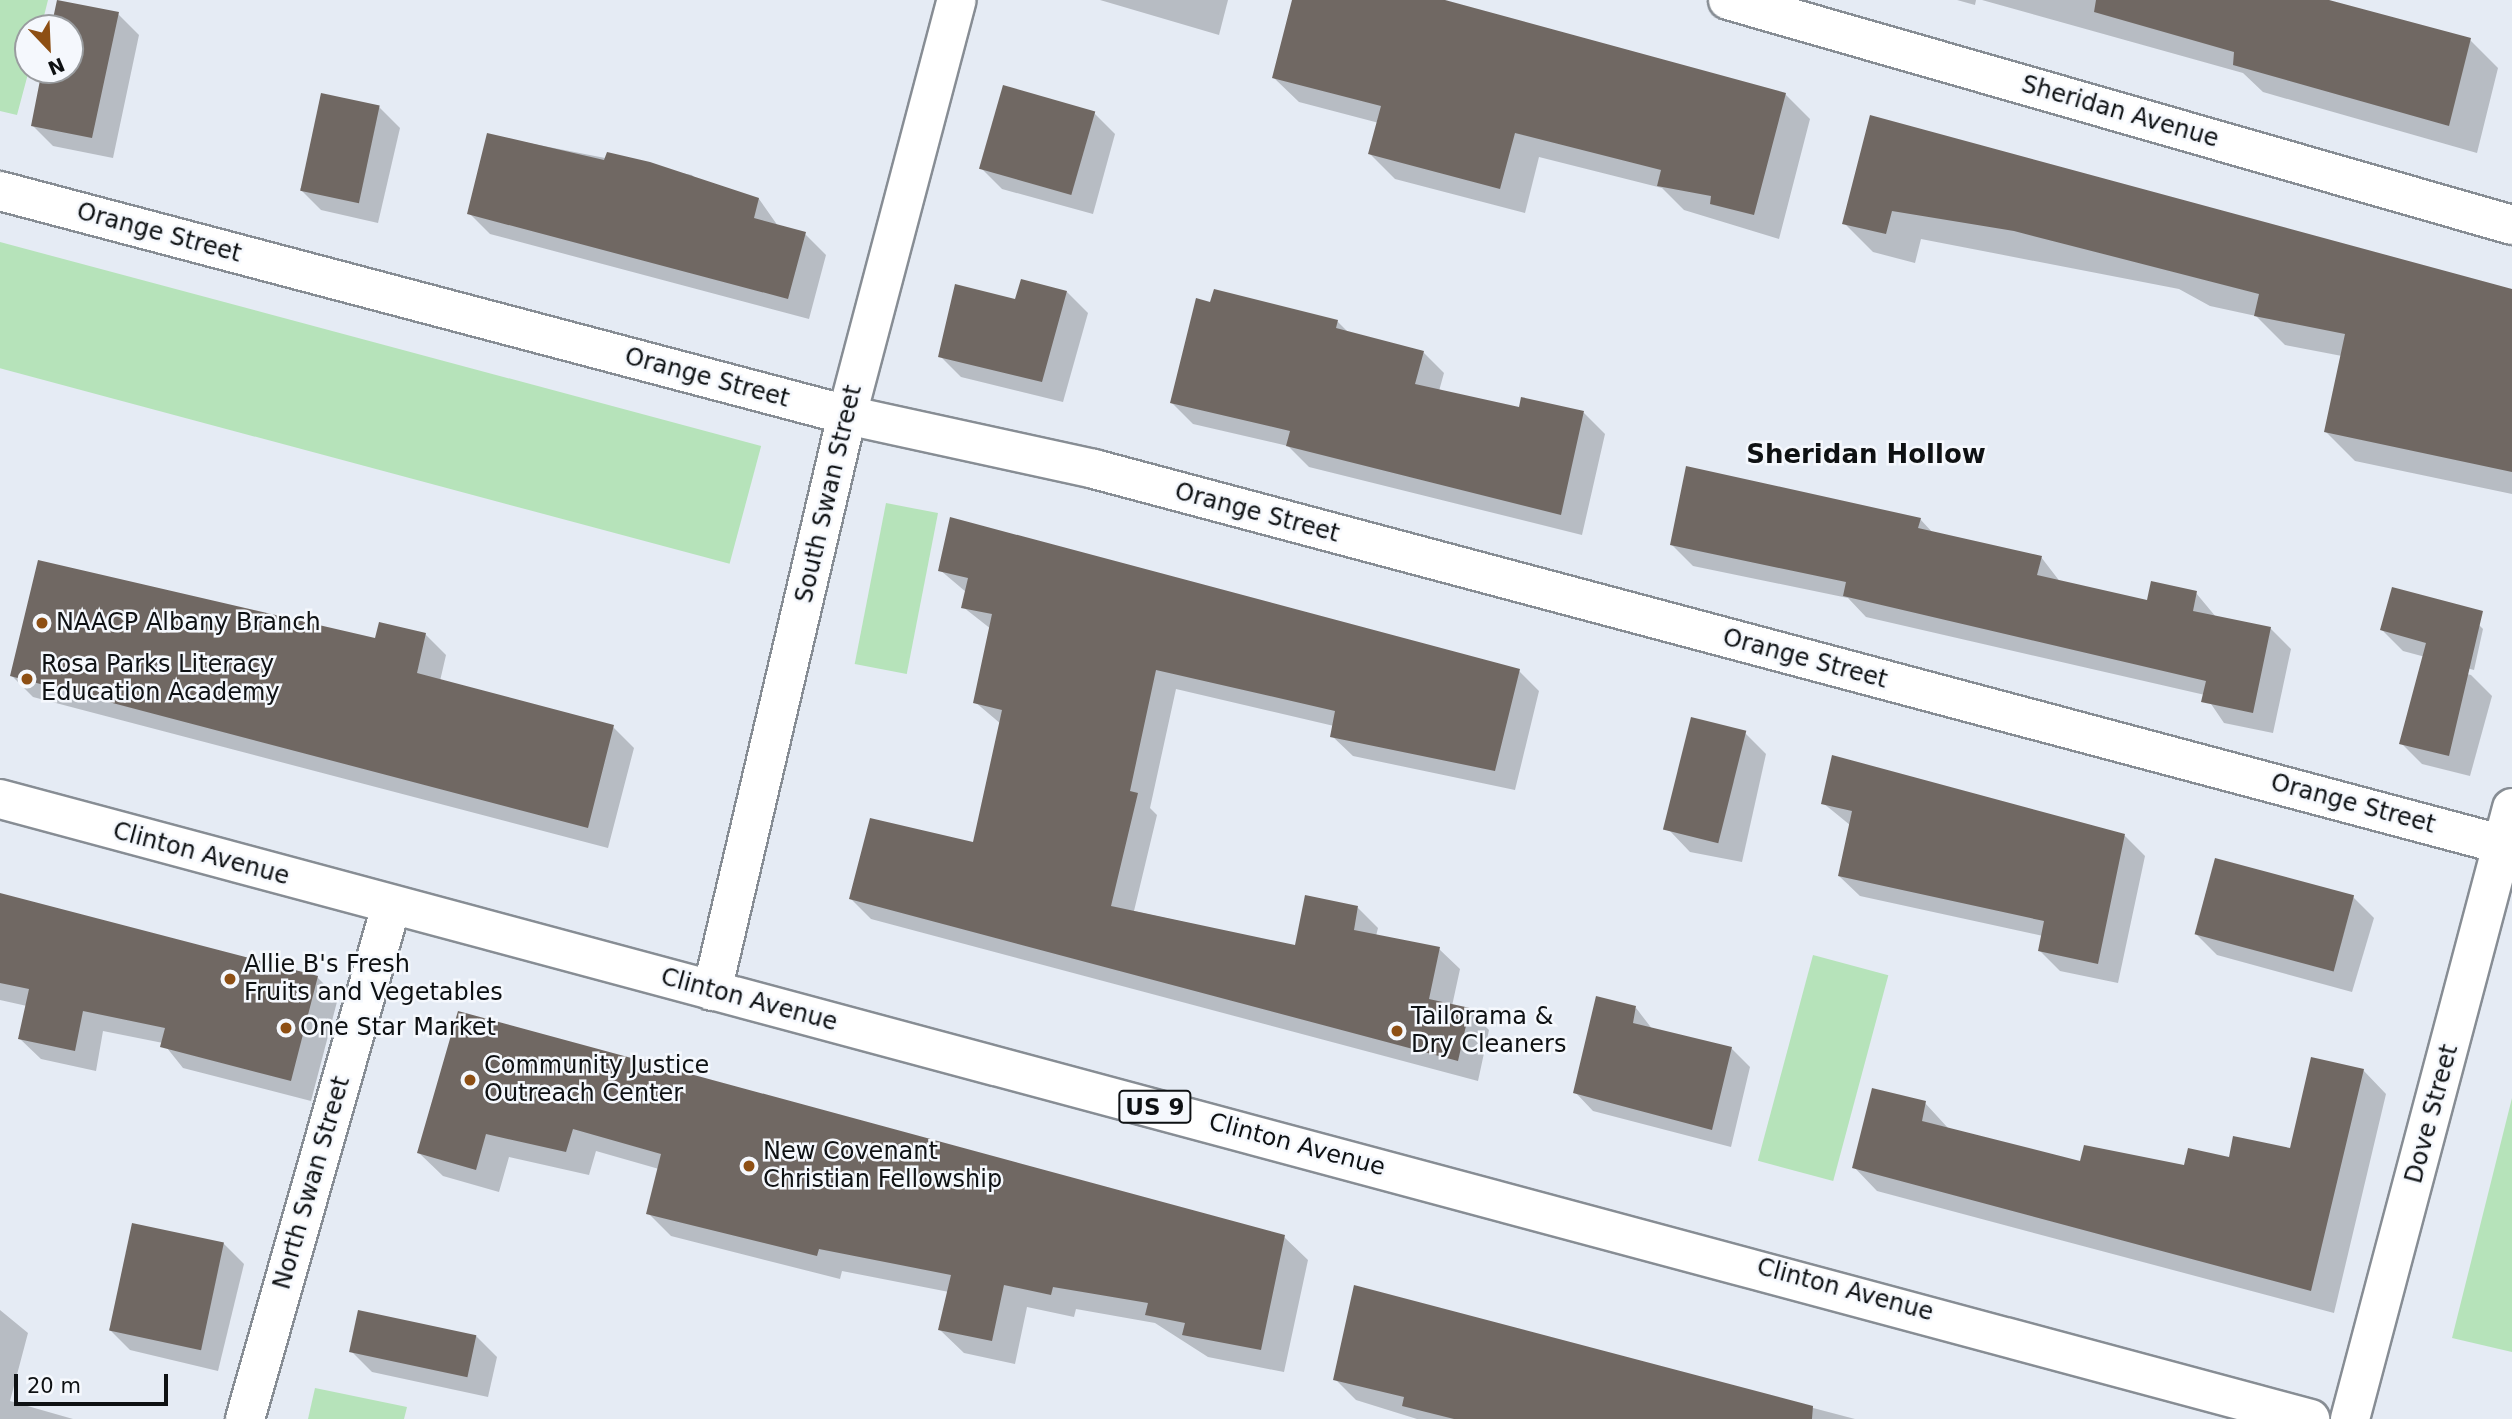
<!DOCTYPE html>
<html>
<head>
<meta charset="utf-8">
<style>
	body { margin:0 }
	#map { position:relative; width:2512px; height:1419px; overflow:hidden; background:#e5ebf4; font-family:"DejaVu Sans",sans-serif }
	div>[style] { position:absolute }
	.green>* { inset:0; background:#b6e3ba; transform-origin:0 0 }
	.shadow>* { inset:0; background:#0003 }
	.building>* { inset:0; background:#706863; transform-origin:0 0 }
	.roads { filter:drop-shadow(2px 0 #878d94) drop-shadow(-2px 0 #878d94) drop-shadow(0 2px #878d94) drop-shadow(0 -2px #878d94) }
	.minor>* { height:38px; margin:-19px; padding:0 19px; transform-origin:19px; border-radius:19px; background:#fff }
	.major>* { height:38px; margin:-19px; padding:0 19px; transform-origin:19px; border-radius:19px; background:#fff }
	.dots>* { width:19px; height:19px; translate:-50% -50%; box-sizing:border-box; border:4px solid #f5f8fd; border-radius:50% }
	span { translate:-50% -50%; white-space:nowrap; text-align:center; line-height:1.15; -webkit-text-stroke:5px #f5f8fd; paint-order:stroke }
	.shield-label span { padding:2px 5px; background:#f5f8fd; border:2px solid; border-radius:5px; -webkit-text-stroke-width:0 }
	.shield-label { font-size:23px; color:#0e1113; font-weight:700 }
	.street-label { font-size:24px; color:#0e1113 }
	.poi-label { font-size:24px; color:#0e1113 }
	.left { translate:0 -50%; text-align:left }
	.neighbourhood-label { font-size:26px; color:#0e1113; font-weight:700 }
	.north { position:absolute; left:14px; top:14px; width:70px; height:70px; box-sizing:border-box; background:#f5f8fd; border:2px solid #999c9f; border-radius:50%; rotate:157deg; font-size:19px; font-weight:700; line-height:28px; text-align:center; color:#0e1113 }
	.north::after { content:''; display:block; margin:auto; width:24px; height:32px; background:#8d4f14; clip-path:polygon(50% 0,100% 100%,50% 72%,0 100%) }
	.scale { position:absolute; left:14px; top:1374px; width:154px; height:32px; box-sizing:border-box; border:4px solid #0e1113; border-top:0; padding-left:9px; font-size:21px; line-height:24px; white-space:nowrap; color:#0e1113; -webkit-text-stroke:5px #f5f8fd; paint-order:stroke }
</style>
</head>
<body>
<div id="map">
	<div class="green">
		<div style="clip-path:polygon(0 0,48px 0,41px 28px,28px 28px,29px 70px,17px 115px,0 111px)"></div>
		<div style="left:0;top:242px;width:788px;height:122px;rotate:15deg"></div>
		<div style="left:886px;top:503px;width:53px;height:164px;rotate:11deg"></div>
		<div style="left:1813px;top:955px;width:78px;height:213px;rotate:15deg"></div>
		<div style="clip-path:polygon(2512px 1098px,2512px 1352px,2452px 1338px)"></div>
		<div style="clip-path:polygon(315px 1388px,407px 1407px,404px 1419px,308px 1419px)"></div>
	</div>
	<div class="shadow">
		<div style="clip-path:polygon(1100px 0,1228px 0,1219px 35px)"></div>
		<div style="clip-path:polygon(1294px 0,1439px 0,1785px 94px,1810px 119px,1779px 239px,1684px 210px,1662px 188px,1539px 157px,1525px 213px,1395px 179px,1370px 154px,1379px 123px,1299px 102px,1274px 78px)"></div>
		<div style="clip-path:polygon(1957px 0,1976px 0,1975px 5px)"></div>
		<div style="clip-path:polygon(1982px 0,2322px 0,2470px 40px,2498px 68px,2477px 153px,2263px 92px,2243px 73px)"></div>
		<div style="clip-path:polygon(118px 14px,139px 35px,113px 158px,53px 146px,32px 125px,44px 70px,70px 70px,70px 28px,53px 28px)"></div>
		<div style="clip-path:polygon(379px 107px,400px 128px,378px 223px,321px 210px,300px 189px)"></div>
		<div style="clip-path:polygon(1094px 113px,1115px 134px,1093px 214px,1002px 189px,981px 168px)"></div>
		<div style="clip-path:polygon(1871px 117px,2512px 290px,2512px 494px,2355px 461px,2326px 432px,2342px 356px,2285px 345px,2256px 316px,2210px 306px,2179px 289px,1921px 239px,1915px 263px,1873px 252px,1844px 223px)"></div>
		<div style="clip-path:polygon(488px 135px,692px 175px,702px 185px,759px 199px,778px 226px,805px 234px,826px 255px,809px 319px,490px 234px,469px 213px)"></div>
		<div style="clip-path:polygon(1067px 292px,1088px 313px,1063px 402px,961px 377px,940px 356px,1016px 301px)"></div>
		<div style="clip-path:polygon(1337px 321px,1349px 333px,1423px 352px,1444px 373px,1439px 391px,1520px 409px,1584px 413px,1605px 434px,1582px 535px,1309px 467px,1288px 446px,1193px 424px,1172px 403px)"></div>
		<div style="clip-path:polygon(1920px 519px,1933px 533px,2041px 557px,2061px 583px,2149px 602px,2196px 593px,2216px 617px,2270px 628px,2291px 649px,2273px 733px,2224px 723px,2205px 695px,1866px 617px,1848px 598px,1693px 566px,1672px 545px)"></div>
		<div style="clip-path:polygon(940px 570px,1519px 671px,1539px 691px,1515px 790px,1353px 756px,1332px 736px,1334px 726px,1176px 689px,1150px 808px,1157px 815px,1134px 911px,1296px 947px,1358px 908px,1378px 928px,1376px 936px,1439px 949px,1460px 969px,1452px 1006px,1469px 1010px,1489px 1030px,1478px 1081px,871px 919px,851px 899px,975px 844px,1001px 724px,975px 702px,991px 629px,963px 607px,966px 592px)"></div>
		<div style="clip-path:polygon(2462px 608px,2483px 629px,2474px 670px,2403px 651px,2382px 630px)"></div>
		<div style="clip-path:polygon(425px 634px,446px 655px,440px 681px,613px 727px,634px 748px,608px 848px,33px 697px,12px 676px)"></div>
		<div style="clip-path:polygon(2423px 663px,2471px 675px,2492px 696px,2470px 776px,2422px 764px,2401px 743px)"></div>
		<div style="clip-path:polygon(1745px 733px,1766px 754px,1742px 862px,1690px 852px,1669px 830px)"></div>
		<div style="clip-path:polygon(1823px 803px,2125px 836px,2145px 856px,2118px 983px,2060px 971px,2040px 951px,2043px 936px,1860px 896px,1839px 876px,1850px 825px)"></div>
		<div style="clip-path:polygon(0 895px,317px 977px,338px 998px,311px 1101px,183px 1068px,163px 1043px,103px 1031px,96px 1071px,41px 1059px,19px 1038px,27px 1006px,0 1000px)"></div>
		<div style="clip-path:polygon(2353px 897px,2374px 918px,2352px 992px,2217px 955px,2196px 934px)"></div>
		<div style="clip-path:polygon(1636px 1008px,1653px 1030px,1731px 1048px,1750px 1067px,1731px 1147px,1593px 1111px,1575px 1092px)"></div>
		<div style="clip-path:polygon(459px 1013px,1284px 1237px,1308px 1260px,1284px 1372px,1208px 1357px,1155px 1323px,1076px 1309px,1074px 1317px,1027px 1307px,1015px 1364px,964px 1353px,940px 1330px,949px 1292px,842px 1271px,840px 1279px,671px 1236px,648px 1213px,659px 1169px,596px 1151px,589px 1175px,509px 1157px,499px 1192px,443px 1176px,419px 1153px)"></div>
		<div style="clip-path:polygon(2363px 1070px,2386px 1094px,2334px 1313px,1877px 1191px,1854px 1167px,1925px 1103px,1948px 1128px,1975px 1140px,2081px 1163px,2185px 1167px,2291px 1150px)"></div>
		<div style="clip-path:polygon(223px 1243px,244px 1264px,218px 1371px,130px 1350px,109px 1329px)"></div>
		<div style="clip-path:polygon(1356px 1287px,1855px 1419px,1417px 1419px,1356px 1400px,1335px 1379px)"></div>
		<div style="clip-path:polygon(0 1310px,28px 1333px,10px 1401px,73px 1419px,0 1419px)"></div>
		<div style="clip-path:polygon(476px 1336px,497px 1357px,488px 1397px,372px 1372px,351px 1351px)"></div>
	</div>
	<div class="building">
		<div style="clip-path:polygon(57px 0,119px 12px,92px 138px,31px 126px,42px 70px,70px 70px,70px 28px,51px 28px)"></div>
		<div style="clip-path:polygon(1292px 0,1445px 0,1786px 93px,1754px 215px,1710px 204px,1711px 196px,1657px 186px,1661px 170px,1515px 133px,1500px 189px,1368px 154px,1381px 106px,1272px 78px)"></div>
		<div style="clip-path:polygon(2096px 0,2329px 0,2471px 38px,2449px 126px,2233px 65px,2234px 52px,2094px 12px)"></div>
		<div style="left:1003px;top:85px;width:96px;height:87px;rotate:16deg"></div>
		<div style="left:321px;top:93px;width:60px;height:100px;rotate:12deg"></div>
		<div style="clip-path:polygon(1870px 115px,2512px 289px,2512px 472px,2324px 432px,2345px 334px,2254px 316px,2259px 294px,2014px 231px,1892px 211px,1886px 234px,1842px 224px)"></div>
		<div style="clip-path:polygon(487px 133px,604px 160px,607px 152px,650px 162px,759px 198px,754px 218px,806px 232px,788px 299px,467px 214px)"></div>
		<div style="clip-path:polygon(1021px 279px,1067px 291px,1042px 382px,938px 357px,955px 284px,1015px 299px)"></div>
		<div style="clip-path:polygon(1214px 289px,1338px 320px,1336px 328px,1424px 351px,1415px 384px,1519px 407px,1521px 397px,1584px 411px,1561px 515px,1286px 446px,1290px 431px,1170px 403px,1196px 298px,1210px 302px)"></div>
		<div style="clip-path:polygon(1686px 466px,1921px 518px,1918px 528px,2042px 556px,2037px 575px,2147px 600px,2151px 581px,2197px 591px,2193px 611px,2271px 627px,2253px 713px,2201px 702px,2206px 681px,1843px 596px,1846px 582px,1670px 545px)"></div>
		<div style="clip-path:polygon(950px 517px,1520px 669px,1495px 771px,1330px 737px,1335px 711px,1156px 670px,1130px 791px,1138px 793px,1111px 906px,1295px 945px,1305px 895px,1358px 906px,1354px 930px,1440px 947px,1429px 999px,1470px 1008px,1458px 1061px,849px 899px,870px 818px,973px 842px,1002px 710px,973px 703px,992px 614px,961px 608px,968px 578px,938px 571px)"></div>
		<div style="clip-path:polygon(38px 560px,375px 638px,379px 622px,426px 633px,417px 673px,614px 725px,588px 828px,10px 676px)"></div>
		<div style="clip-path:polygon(2392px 587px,2483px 611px,2449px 756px,2399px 744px,2426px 643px,2380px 630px)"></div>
		<div style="left:1691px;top:717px;width:57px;height:116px;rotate:14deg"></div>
		<div style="clip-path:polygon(1832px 755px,2125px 834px,2098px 964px,2038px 951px,2044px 921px,1838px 876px,1852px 811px,1821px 804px)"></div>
		<div style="left:2215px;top:858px;width:144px;height:79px;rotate:15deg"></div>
		<div style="clip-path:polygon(0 893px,318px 976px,291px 1081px,160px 1047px,165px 1028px,83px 1011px,75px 1051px,18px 1039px,29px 989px,0 983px)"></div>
		<div style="clip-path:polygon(1596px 996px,1636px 1006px,1633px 1023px,1732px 1047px,1712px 1130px,1573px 1093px)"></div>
		<div style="clip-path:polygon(458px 1011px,1285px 1235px,1261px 1350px,1182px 1335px,1185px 1323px,1145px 1315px,1148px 1303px,1053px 1287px,1051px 1295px,1004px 1285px,992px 1341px,938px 1330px,951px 1275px,819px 1249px,817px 1256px,646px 1214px,661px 1154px,573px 1129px,566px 1152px,486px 1134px,476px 1170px,417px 1153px)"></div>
		<div style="clip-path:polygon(2311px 1057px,2364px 1069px,2311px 1291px,1852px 1168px,1872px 1088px,1926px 1101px,1922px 1121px,2080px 1161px,2084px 1145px,2184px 1165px,2188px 1148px,2229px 1157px,2233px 1136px,2290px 1148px)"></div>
		<div style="left:132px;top:1223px;width:94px;height:110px;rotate:12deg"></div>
		<div style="clip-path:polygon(1354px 1285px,1813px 1406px,1812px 1419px,1454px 1419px,1402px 1406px,1404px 1397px,1333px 1380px)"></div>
		<div style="left:358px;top:1310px;width:121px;height:43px;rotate:12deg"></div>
	</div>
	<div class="roads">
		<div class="minor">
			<div style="left:1728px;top:0;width:816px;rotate:16.01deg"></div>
			<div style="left:0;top:191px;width:876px;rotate:14.81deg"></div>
			<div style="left:847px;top:415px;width:253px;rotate:12.3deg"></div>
			<div style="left:1094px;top:469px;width:1468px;rotate:14.93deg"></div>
			<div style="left:712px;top:991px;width:592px;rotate:-76.81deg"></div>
			<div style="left:847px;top:415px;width:429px;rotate:-75.2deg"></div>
			<div style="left:245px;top:1419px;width:533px;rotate:-74.11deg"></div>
			<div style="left:2350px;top:1419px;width:632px;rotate:-75.15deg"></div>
		</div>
		<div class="major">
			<div style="left:0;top:799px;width:2392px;rotate:15.02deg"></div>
		</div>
	</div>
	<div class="dots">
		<div style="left:42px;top:623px;background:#8d4f14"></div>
		<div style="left:27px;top:679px;background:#8d4f14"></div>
		<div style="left:230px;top:979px;background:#8d4f14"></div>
		<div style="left:286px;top:1028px;background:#8d4f14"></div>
		<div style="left:1397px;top:1031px;background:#8d4f14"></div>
		<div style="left:470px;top:1080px;background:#8d4f14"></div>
		<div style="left:749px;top:1166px;background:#8d4f14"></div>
	</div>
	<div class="shield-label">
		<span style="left:1155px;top:1107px">US 9</span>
	</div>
	<div class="street-label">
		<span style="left:2120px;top:112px;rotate:16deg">Sheridan Avenue</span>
		<span style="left:159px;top:233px;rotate:15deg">Orange Street</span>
		<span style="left:707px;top:378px;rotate:15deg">Orange Street</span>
		<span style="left:829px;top:494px;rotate:-77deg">South Swan Street</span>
		<span style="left:1257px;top:513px;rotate:15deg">Orange Street</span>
		<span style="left:1805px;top:659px;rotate:15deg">Orange Street</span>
		<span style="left:2353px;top:804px;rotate:15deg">Orange Street</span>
		<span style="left:201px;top:854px;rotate:15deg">Clinton Avenue</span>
		<span style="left:749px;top:1000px;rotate:15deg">Clinton Avenue</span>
		<span style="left:2432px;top:1114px;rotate:-75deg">Dove Street</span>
		<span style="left:1297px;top:1145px;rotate:15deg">Clinton Avenue</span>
		<span style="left:312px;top:1183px;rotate:-74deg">North Swan Street</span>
		<span style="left:1845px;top:1290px;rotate:15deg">Clinton Avenue</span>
	</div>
	<div class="poi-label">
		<span class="left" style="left:56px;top:623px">NAACP Albany Branch</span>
		<span class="left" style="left:41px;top:679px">Rosa Parks Literacy<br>Education Academy</span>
		<span class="left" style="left:244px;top:979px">Allie B's Fresh<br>Fruits and Vegetables</span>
		<span class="left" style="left:1411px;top:1031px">Tailorama &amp;<br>Dry Cleaners</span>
		<span class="left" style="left:300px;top:1028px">One Star Market</span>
		<span class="left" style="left:484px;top:1080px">Community Justice<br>Outreach Center</span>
		<span class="left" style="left:763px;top:1166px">New Covenant<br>Christian Fellowship</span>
	</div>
	<div class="neighbourhood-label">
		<span style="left:1866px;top:455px">Sheridan Hollow</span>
	</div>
	<div class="north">N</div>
	<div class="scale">20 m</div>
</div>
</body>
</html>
